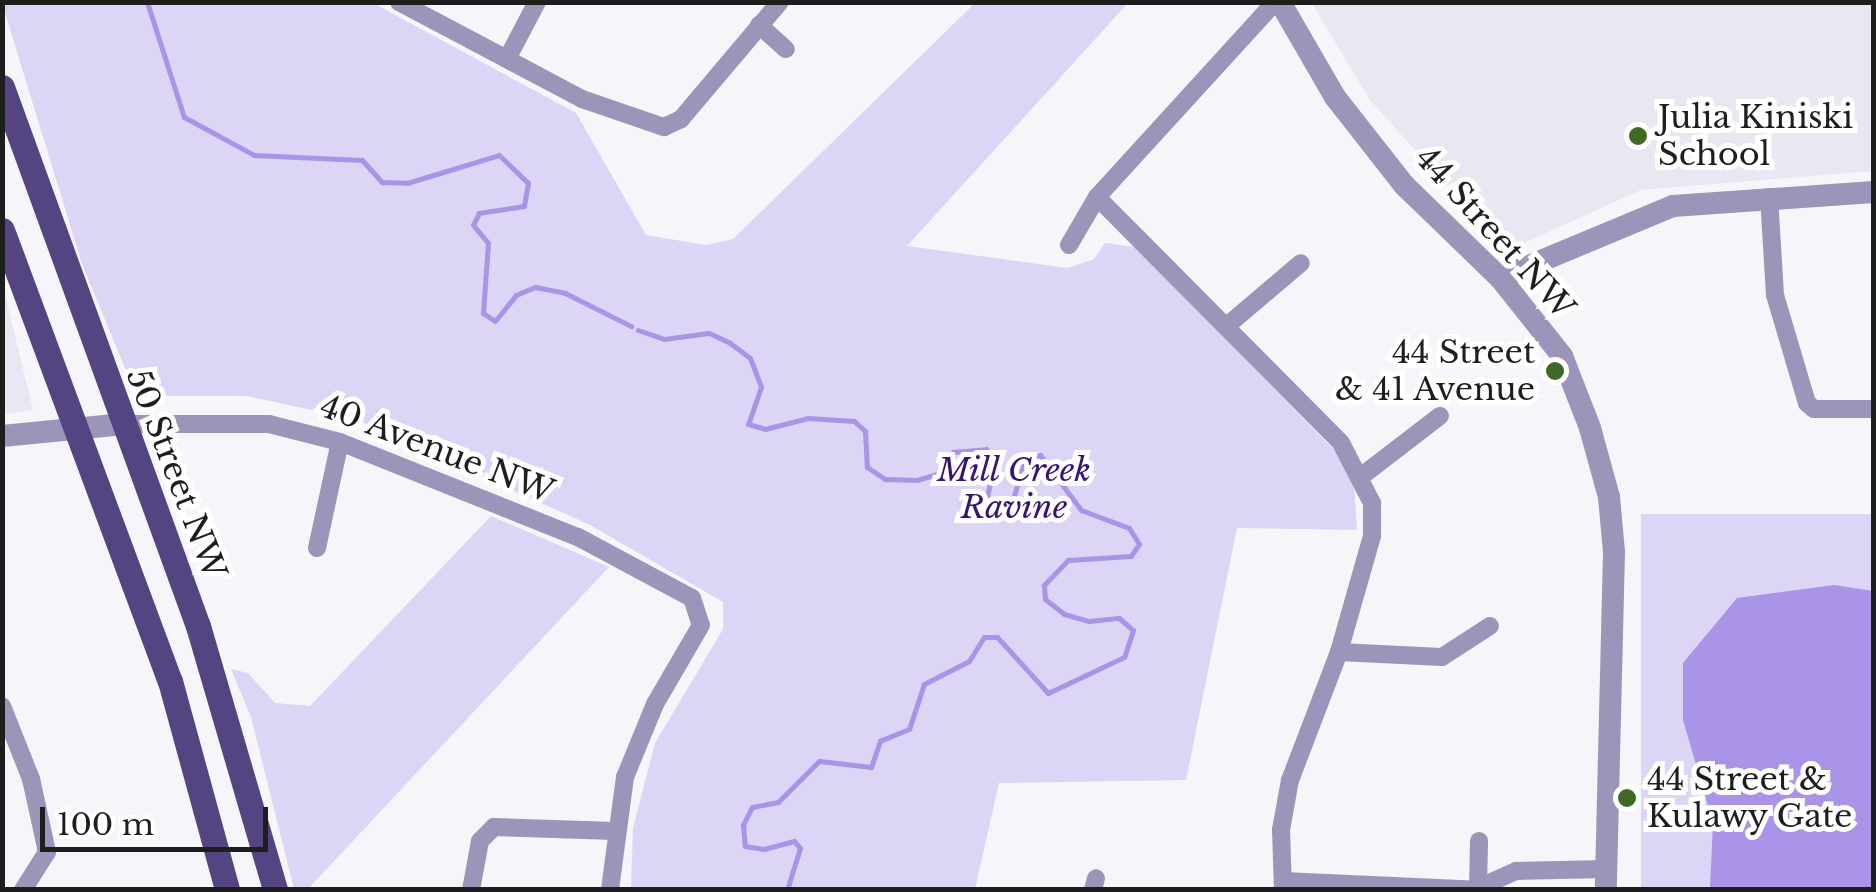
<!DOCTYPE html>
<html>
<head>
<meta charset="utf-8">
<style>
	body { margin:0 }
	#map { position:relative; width:1876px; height:892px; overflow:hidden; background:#f6f5f9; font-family:"Libre Baskerville",serif }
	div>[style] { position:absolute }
	.built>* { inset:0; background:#e9e7f2 }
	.green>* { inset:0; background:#dcd5f6; transform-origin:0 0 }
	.water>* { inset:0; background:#a994e7 }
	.stream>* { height:5px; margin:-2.5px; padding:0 2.5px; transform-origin:2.5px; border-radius:2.5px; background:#a994e7 }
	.minor>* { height:18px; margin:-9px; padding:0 9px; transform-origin:9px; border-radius:9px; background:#9c94b9 }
	.tertiary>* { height:22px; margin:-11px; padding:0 11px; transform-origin:11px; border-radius:11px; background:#9c94b9 }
	.primary>* { height:25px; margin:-12.5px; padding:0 12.5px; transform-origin:12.5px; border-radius:12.5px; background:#554482 }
	.dots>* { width:28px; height:28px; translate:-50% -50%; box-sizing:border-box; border:5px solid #fff; border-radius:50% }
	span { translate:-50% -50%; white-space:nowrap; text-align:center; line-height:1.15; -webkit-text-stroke:10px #fff; paint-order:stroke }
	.poi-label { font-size:32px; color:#1e1e1f }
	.left { translate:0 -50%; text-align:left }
	.right { translate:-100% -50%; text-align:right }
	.street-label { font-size:32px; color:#1e1e1f }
	.park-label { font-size:32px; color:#3b1373; font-style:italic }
	.frame { position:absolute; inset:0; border:5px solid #1e1e1f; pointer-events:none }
	.scale { position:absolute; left:40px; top:807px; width:228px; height:45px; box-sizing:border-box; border:5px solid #1e1e1f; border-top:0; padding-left:12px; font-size:30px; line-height:35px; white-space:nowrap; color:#1e1e1f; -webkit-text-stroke:8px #fff; paint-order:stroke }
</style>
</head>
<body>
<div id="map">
	<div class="built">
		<div style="clip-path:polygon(1312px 3px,1873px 3px,1873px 171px,1641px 190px,1506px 251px,1370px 100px)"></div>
		<div style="clip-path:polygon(2px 282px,33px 410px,3px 414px,2px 414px)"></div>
	</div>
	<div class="green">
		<div style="clip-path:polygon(2px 3px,373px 3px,576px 113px,646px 235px,706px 245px,733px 239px,975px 3px,1128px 3px,907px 246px,1068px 268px,1094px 259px,1105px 243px,1135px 247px,1353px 469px,1357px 530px,1237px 528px,1186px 780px,999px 783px,975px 889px,631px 889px,633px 828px,655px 743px,723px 629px,723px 602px,590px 525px,357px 420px,247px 396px,144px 396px,132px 385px,82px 264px)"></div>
		<div style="left:1873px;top:514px;width:375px;height:232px;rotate:90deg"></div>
		<div style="clip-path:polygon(491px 516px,609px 567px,308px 889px,294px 889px,251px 717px,231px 669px,248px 673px,275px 703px,310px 706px)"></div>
	</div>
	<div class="water">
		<div style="clip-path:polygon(1834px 585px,1873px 591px,1873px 889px,1710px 889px,1713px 823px,1683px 720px,1683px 663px,1737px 598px)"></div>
	</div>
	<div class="stream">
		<div style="left:147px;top:2px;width:121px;rotate:72.2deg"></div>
		<div style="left:184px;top:117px;width:80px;rotate:28.5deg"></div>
		<div style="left:254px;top:155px;width:108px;rotate:2.7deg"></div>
		<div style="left:362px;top:160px;width:30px;rotate:48deg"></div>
		<div style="left:382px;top:182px;width:25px;rotate:2deg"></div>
		<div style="left:407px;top:183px;width:96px;rotate:-16.9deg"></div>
		<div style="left:499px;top:155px;width:40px;rotate:44deg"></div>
		<div style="left:528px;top:183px;width:23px;rotate:100deg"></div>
		<div style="left:524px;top:206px;width:46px;rotate:171.2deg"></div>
		<div style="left:479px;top:213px;width:13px;rotate:117deg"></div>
		<div style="left:473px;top:225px;width:23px;rotate:50deg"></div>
		<div style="left:488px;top:243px;width:70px;rotate:94.1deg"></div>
		<div style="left:483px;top:313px;width:14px;rotate:34deg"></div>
		<div style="left:495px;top:321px;width:33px;rotate:-51deg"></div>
		<div style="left:516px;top:295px;width:21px;rotate:-23deg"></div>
		<div style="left:535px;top:287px;width:31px;rotate:11deg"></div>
		<div style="left:565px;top:293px;width:74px;rotate:26.6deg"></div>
		<div style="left:638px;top:330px;width:28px;rotate:19deg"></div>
		<div style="left:664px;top:339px;width:45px;rotate:-7.6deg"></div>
		<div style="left:709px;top:333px;width:23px;rotate:25deg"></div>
		<div style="left:730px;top:343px;width:25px;rotate:37deg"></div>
		<div style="left:750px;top:358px;width:31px;rotate:69deg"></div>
		<div style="left:761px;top:387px;width:39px;rotate:109deg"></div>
		<div style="left:748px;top:424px;width:18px;rotate:16deg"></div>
		<div style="left:765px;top:429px;width:44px;rotate:-14.3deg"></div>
		<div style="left:808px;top:418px;width:46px;rotate:3.7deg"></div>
		<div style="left:854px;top:421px;width:15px;rotate:42deg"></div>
		<div style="left:865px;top:431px;width:36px;rotate:87deg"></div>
		<div style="left:867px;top:467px;width:22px;rotate:34deg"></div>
		<div style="left:885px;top:479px;width:32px;rotate:2deg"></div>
		<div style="left:917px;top:480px;width:28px;rotate:-17deg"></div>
		<div style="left:944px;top:472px;width:22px;rotate:-66deg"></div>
		<div style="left:953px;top:452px;width:33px;rotate:-5deg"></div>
		<div style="left:986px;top:449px;width:16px;rotate:55deg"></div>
		<div style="left:995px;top:462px;width:37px;rotate:103deg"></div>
		<div style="left:987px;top:498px;width:12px;rotate:59deg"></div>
		<div style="left:993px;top:508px;width:17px;rotate:3deg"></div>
		<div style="left:1010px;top:509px;width:52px;rotate:-73.3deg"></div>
		<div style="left:1025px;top:459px;width:16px;rotate:-15deg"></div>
		<div style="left:1040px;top:455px;width:69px;rotate:53.3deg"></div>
		<div style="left:1081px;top:510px;width:51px;rotate:20.6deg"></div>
		<div style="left:1129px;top:528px;width:19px;rotate:58deg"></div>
		<div style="left:1139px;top:544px;width:14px;rotate:124deg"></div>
		<div style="left:1131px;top:556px;width:63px;rotate:176.4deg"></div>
		<div style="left:1068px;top:560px;width:35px;rotate:134deg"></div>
		<div style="left:1044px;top:585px;width:14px;rotate:86deg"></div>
		<div style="left:1045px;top:599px;width:24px;rotate:38deg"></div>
		<div style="left:1064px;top:614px;width:26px;rotate:16deg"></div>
		<div style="left:1089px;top:621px;width:30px;rotate:-6deg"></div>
		<div style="left:1119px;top:618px;width:18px;rotate:41deg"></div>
		<div style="left:1133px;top:630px;width:28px;rotate:108deg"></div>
		<div style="left:1124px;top:657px;width:84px;rotate:154.7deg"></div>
		<div style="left:1048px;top:693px;width:76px;rotate:-132.3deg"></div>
		<div style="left:997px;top:637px;width:13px;rotate:180deg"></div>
		<div style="left:984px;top:637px;width:28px;rotate:122deg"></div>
		<div style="left:969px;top:661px;width:51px;rotate:152.9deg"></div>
		<div style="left:924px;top:684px;width:47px;rotate:108.4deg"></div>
		<div style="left:909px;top:729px;width:31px;rotate:158deg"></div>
		<div style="left:880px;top:741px;width:28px;rotate:109deg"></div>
		<div style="left:871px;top:767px;width:52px;rotate:-173.4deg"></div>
		<div style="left:819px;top:761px;width:58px;rotate:135deg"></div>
		<div style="left:778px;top:802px;width:26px;rotate:169deg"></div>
		<div style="left:752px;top:807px;width:20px;rotate:117deg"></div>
		<div style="left:743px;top:825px;width:21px;rotate:85deg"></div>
		<div style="left:745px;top:846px;width:19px;rotate:9deg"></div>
		<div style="left:764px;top:849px;width:31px;rotate:-15deg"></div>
		<div style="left:794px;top:841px;width:9px;rotate:49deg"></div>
		<div style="left:800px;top:848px;width:44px;rotate:107.2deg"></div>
	</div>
	<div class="minor">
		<div style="left:399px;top:2px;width:207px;rotate:27.9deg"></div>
		<div style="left:582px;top:99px;width:87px;rotate:18.9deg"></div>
		<div style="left:664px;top:127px;width:19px;rotate:-25deg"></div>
		<div style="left:681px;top:119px;width:153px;rotate:-49.8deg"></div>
		<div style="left:759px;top:25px;width:36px;rotate:42deg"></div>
		<div style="left:507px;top:59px;width:64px;rotate:-62.2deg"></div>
		<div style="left:1097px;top:197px;width:346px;rotate:45.2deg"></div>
		<div style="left:1341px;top:443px;width:68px;rotate:62.7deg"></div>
		<div style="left:1372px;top:503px;width:33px;rotate:90deg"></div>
		<div style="left:1372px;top:536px;width:121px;rotate:105.9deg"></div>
		<div style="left:1339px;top:652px;width:137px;rotate:110.9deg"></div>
		<div style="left:1290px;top:780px;width:51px;rotate:100.2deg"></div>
		<div style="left:1281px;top:830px;width:60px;rotate:88.1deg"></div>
		<div style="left:1769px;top:197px;width:98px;rotate:86.5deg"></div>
		<div style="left:1775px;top:295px;width:113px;rotate:73.5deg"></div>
		<div style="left:1807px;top:403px;width:9px;rotate:41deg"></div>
		<div style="left:1814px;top:409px;width:60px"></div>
		<div style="left:1069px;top:245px;width:56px;rotate:-59.7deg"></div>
		<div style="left:1097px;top:197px;width:264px;rotate:-47.6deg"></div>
		<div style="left:1229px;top:324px;width:94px;rotate:-40.3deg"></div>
		<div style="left:124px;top:424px;width:145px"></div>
		<div style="left:269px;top:424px;width:73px;rotate:14.2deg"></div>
		<div style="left:340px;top:442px;width:256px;rotate:21.8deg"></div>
		<div style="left:578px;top:537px;width:129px;rotate:28.2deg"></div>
		<div style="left:692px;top:598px;width:28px;rotate:72deg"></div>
		<div style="left:701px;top:625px;width:91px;rotate:120.2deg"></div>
		<div style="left:655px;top:704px;width:79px;rotate:112.3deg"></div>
		<div style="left:625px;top:777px;width:114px;rotate:97.6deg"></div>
		<div style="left:1363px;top:475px;width:97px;rotate:-37.5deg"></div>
		<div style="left:317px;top:548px;width:108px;rotate:-77.8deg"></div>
		<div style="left:1339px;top:652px;width:103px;rotate:2.8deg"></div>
		<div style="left:1442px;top:657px;width:57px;rotate:-32.9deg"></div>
		<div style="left:2px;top:706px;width:79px;rotate:68.3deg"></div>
		<div style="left:31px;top:779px;width:75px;rotate:77.6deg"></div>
		<div style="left:47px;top:852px;width:45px;rotate:122.3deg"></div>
		<div style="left:1283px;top:881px;width:199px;rotate:2.6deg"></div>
		<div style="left:1478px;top:888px;width:42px;rotate:-24.1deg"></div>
		<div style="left:1516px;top:871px;width:90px;rotate:-1.3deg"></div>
		<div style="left:471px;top:890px;width:50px;rotate:-79.6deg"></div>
		<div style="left:480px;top:841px;width:20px;rotate:-45deg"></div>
		<div style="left:494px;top:827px;width:120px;rotate:1.9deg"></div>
		<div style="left:1093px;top:890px;width:12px;rotate:-76deg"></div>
		<div style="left:1478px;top:890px;width:49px;rotate:-88.8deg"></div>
	</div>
	<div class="tertiary">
		<div style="left:1280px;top:2px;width:110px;rotate:59.9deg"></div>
		<div style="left:1335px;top:97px;width:112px;rotate:51.9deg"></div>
		<div style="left:1404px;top:185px;width:134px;rotate:44.1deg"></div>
		<div style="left:1500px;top:278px;width:100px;rotate:51.5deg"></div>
		<div style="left:1562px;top:356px;width:77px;rotate:68.7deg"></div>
		<div style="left:1590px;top:428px;width:72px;rotate:74.6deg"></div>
		<div style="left:1609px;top:497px;width:55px;rotate:84.8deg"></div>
		<div style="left:1614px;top:552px;width:338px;rotate:91.4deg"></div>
		<div style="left:1500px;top:278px;width:187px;rotate:-22.6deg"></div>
		<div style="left:1673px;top:206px;width:201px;rotate:-4deg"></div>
		<div style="left:2px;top:436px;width:123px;rotate:-5.6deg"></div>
	</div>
	<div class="primary">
		<div style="left:2px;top:87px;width:574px;rotate:70.02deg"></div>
		<div style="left:198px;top:626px;width:275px;rotate:73.7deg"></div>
		<div style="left:2px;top:230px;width:481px;rotate:69.6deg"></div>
		<div style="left:170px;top:681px;width:217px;rotate:74.7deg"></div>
	</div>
	<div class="dots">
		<div style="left:1638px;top:136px;background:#3f6925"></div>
		<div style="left:1555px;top:371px;background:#3f6925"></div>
		<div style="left:1627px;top:798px;background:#3f6925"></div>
	</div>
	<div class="poi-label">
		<span class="left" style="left:1658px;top:136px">Julia Kiniski<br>School</span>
		<span class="right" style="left:1535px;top:371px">44 Street<br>&amp; 41 Avenue</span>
		<span class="left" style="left:1647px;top:798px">44 Street &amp;<br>Kulawy Gate</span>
	</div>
	<div class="street-label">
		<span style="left:1495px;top:233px;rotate:48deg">44 Street NW</span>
		<span style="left:437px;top:449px;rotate:21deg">40 Avenue NW</span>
		<span style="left:176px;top:474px;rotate:69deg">50 Street NW</span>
	</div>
	<div class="park-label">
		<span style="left:1014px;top:489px">Mill Creek<br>Ravine</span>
	</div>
	<div class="frame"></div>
	<div class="scale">100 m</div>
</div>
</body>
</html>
